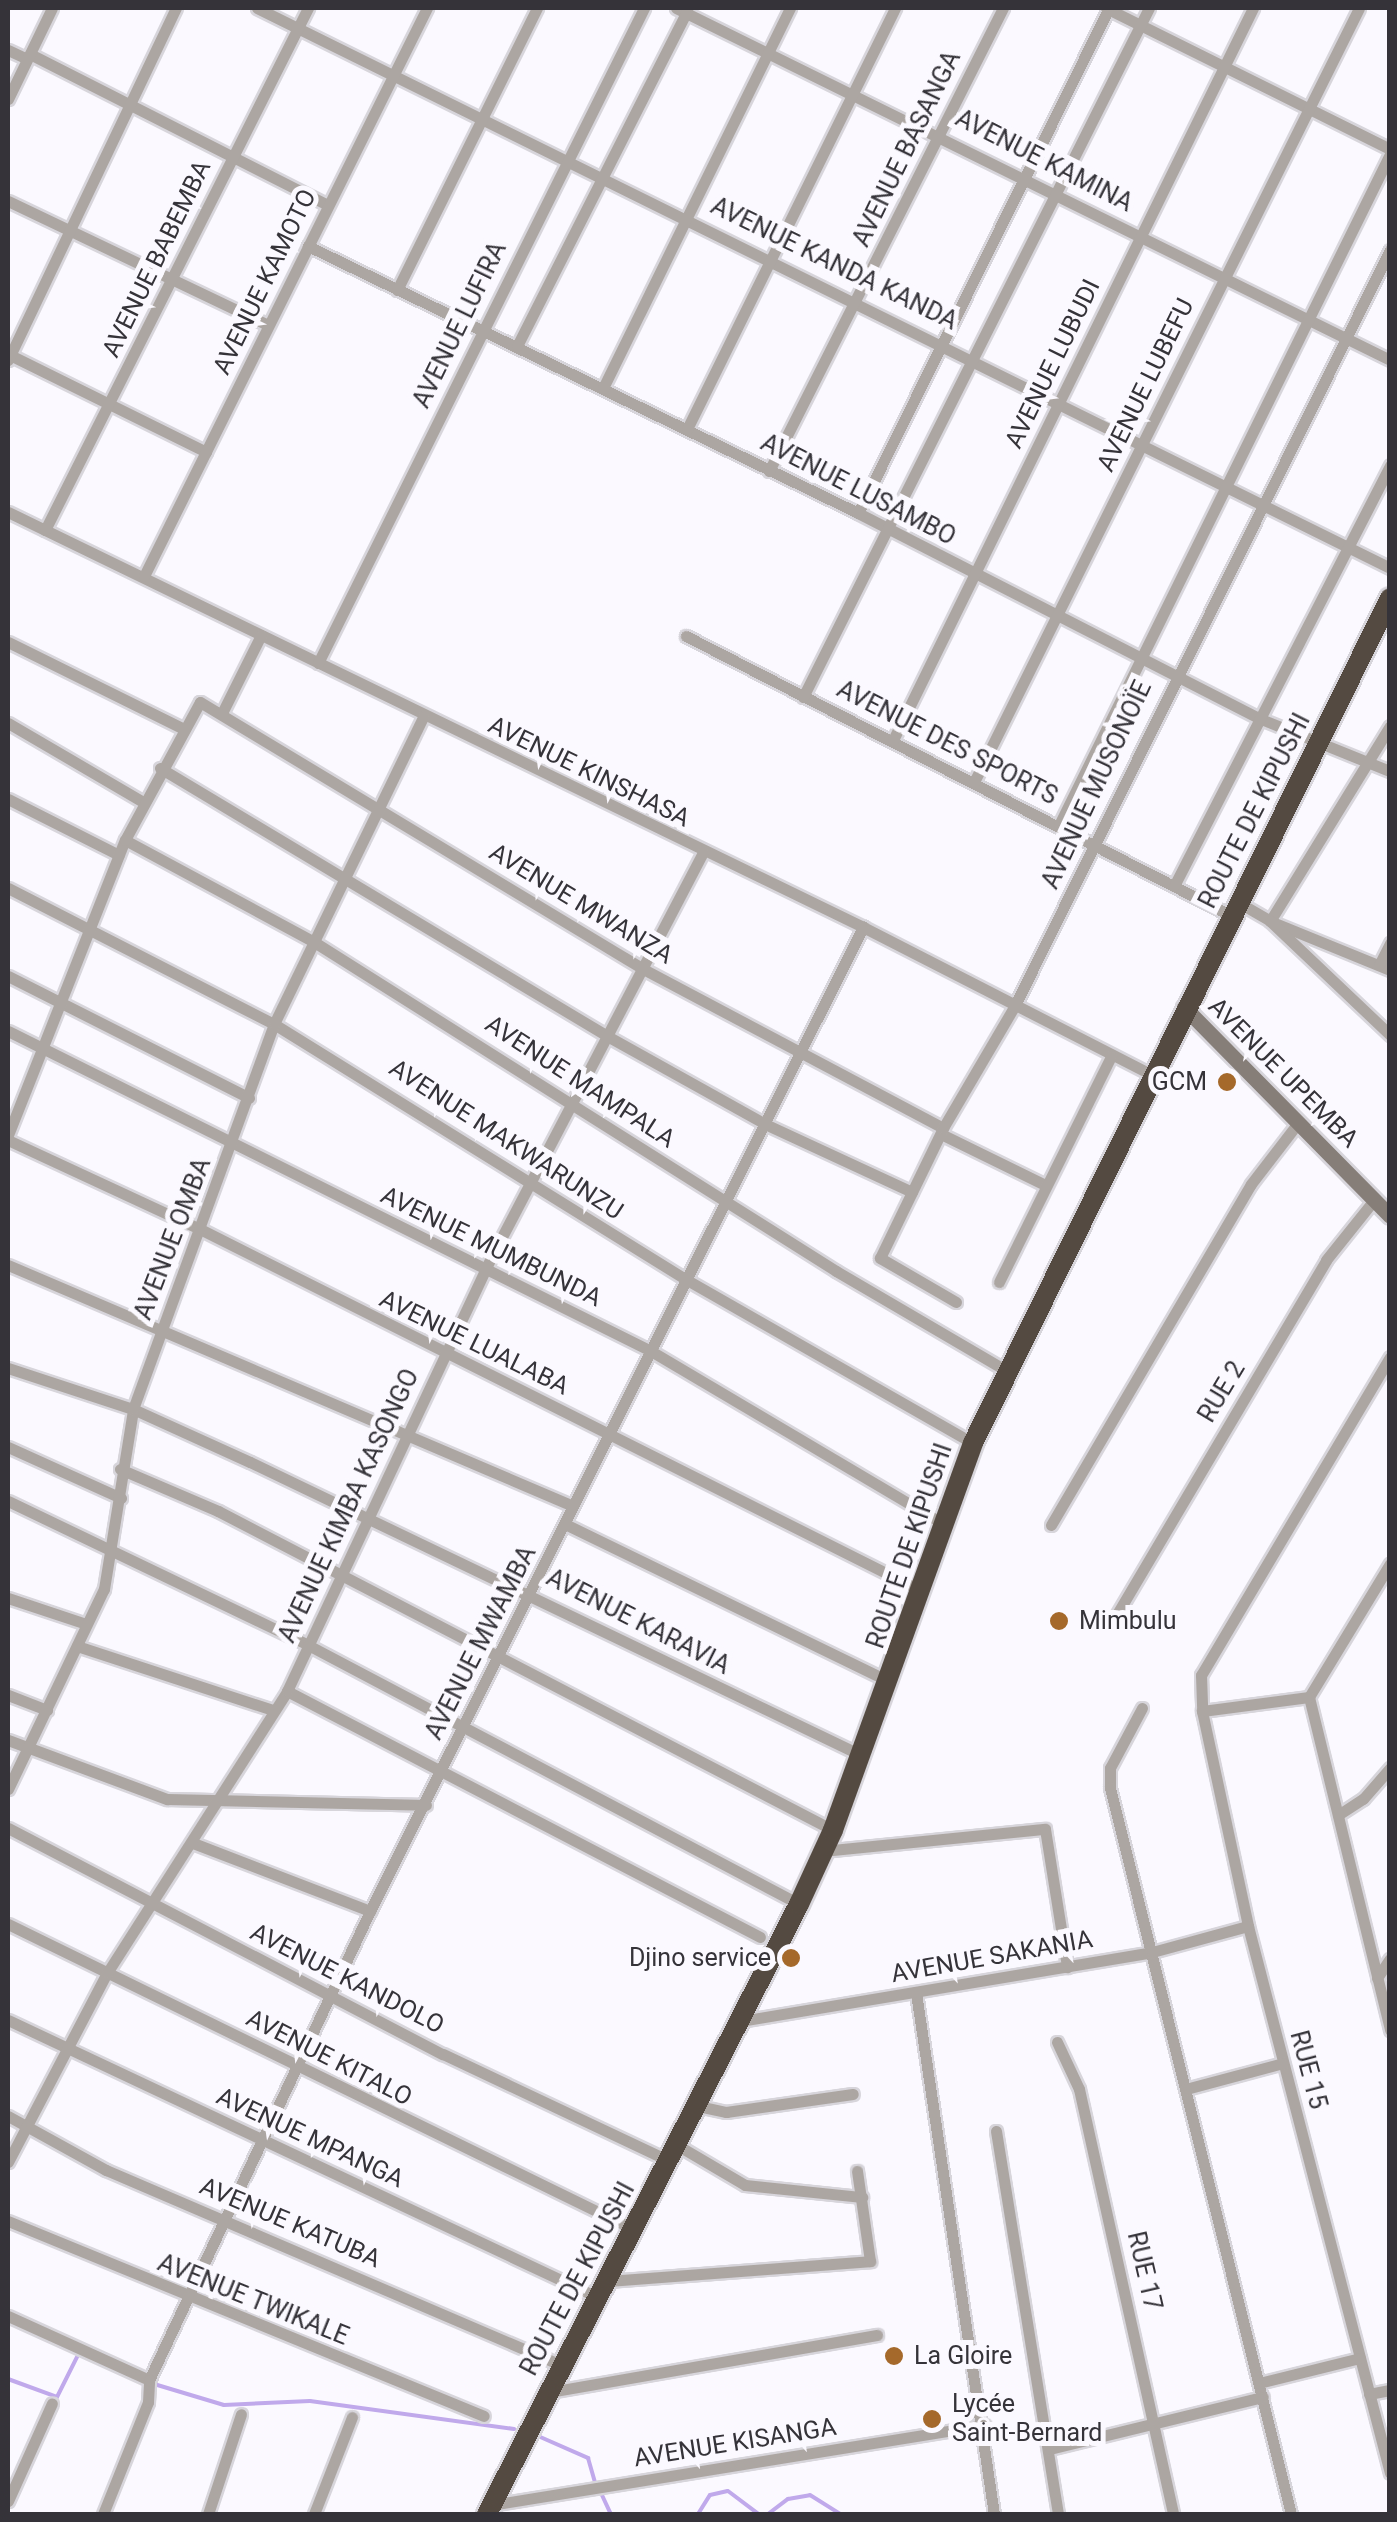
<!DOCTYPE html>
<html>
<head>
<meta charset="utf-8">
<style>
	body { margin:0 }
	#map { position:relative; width:1397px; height:2522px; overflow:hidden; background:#fbf9ff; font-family:Roboto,sans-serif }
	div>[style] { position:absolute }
	.stream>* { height:4px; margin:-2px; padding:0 2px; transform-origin:2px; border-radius:2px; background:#c0a9eb }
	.roads { filter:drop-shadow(2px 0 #d7d5db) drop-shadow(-2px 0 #d7d5db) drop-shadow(0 2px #d7d5db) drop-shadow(0 -2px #d7d5db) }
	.street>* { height:11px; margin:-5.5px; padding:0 5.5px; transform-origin:5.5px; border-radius:5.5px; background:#aca6a2 }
	.secondary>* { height:15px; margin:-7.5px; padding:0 7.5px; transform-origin:7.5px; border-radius:7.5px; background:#867e78 }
	.highway>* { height:20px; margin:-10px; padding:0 10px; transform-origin:10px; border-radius:10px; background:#544a41 }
	.dots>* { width:28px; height:28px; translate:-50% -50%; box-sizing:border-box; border:5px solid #fbf9ff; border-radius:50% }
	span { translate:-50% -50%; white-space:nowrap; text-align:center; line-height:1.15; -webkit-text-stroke:10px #fbf9ff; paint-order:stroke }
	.street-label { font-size:25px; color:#353339 }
	.poi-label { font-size:25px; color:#353339 }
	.right { translate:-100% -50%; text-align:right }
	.left { translate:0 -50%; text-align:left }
	.frame { position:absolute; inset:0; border:10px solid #353339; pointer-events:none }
</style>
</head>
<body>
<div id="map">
	<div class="stream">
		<div style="left:8px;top:2379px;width:52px;rotate:20.2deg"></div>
		<div style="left:57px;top:2397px;width:49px;rotate:-63.4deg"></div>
		<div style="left:79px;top:2353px;width:67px;rotate:24.7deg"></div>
		<div style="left:154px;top:2384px;width:73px;rotate:16.7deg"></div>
		<div style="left:224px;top:2405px;width:86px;rotate:-2.7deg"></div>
		<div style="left:310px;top:2401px;width:206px;rotate:7.8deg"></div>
		<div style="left:538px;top:2436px;width:55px;rotate:23.7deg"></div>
		<div style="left:588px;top:2458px;width:25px;rotate:74deg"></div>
		<div style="left:601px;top:2493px;width:23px;rotate:65deg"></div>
		<div style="left:698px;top:2514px;width:22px;rotate:-58deg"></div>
		<div style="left:710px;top:2495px;width:18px;rotate:-13deg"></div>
		<div style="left:728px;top:2491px;width:38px;rotate:37deg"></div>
		<div style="left:768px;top:2514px;width:25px;rotate:-37deg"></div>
		<div style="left:788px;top:2499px;width:22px;rotate:-10deg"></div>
		<div style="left:810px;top:2495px;width:36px;rotate:32deg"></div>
	</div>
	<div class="roads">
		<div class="street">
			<div style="left:257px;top:8px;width:1264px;rotate:26.3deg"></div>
			<div style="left:676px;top:8px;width:796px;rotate:26.24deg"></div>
			<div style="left:1106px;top:8px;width:317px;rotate:26.4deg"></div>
			<div style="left:8px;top:50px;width:21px;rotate:25deg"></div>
			<div style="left:30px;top:54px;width:333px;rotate:26.9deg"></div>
			<div style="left:8px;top:99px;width:101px;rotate:-64.2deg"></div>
			<div style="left:8px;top:201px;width:288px;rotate:25.5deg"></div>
			<div style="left:308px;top:246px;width:611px;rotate:25.89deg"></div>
			<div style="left:858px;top:513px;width:453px;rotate:27.1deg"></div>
			<div style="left:1261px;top:719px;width:139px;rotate:22deg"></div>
			<div style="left:397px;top:290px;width:315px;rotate:-63.6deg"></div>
			<div style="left:517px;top:346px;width:376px;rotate:-63.1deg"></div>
			<div style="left:8px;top:354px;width:221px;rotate:26.3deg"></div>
			<div style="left:8px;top:360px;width:390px;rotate:-64.5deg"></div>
			<div style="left:603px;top:388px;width:424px;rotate:-63.8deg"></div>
			<div style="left:687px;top:429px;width:470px;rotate:-63.7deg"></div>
			<div style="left:769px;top:471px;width:519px;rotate:-63.19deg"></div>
			<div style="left:8px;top:512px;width:950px;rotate:25.89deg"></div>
			<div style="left:863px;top:927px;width:322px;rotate:27.1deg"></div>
			<div style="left:858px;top:513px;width:564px;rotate:-63.57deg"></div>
			<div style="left:45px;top:530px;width:585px;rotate:-63.26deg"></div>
			<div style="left:144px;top:576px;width:635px;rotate:-63.52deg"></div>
			<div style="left:686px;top:636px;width:611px;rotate:27.15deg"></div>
			<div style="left:8px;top:642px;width:194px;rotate:26.3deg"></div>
			<div style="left:318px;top:663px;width:732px;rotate:-63.54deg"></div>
			<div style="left:803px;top:697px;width:771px;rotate:-63.34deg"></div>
			<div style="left:222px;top:713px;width:87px;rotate:-63.4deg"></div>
			<div style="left:8px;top:723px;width:156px;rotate:30.3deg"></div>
			<div style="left:1390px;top:726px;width:229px;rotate:121.6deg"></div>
			<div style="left:1270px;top:921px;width:130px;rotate:22.2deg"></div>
			<div style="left:893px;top:740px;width:816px;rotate:-63.81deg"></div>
			<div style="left:160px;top:768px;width:523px;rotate:30.93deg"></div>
			<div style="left:609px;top:1037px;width:179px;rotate:29.1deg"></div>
			<div style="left:765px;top:1124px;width:162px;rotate:24.8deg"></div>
			<div style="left:974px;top:782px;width:864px;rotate:-63.55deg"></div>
			<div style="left:8px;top:799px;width:124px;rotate:26.8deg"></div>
			<div style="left:1059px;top:825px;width:748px;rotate:-63.74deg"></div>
			<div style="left:125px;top:840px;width:211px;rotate:28.3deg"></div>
			<div style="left:311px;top:940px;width:621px;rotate:32.23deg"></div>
			<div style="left:836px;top:1271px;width:198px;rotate:30.3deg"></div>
			<div style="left:1174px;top:886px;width:473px;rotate:-62.8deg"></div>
			<div style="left:8px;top:888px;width:299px;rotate:27.1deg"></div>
			<div style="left:274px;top:1024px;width:486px;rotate:31.8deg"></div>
			<div style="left:687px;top:1280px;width:329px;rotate:29.7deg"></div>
			<div style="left:1236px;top:901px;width:39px;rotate:30deg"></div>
			<div style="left:1270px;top:921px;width:166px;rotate:43.5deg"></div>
			<div style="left:1379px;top:965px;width:25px;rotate:-63deg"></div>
			<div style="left:8px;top:976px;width:270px;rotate:26.8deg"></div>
			<div style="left:8px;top:1031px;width:718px;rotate:26.46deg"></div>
			<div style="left:651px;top:1351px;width:339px;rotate:30.6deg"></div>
			<div style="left:941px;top:1134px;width:116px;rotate:26.1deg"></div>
			<div style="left:8px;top:1135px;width:317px;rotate:-68.4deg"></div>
			<div style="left:125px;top:840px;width:157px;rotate:-61.5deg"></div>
			<div style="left:200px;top:702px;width:519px;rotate:31.06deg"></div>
			<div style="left:645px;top:970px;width:337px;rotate:27.9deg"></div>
			<div style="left:8px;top:1140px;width:212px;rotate:24.9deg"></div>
			<div style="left:200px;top:1229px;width:805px;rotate:26.63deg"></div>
			<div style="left:8px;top:1265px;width:614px;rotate:23.1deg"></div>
			<div style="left:999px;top:1282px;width:252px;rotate:-63.6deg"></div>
			<div style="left:956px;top:1302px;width:88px;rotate:-149.9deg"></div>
			<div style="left:880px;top:1258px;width:144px;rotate:-64.1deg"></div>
			<div style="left:943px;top:1128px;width:140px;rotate:-59.6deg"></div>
			<div style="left:1014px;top:1007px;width:845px;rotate:-63.59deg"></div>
			<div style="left:1390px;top:1357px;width:370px;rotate:120.7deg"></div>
			<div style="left:1201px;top:1675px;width:36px;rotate:88deg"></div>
			<div style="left:1202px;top:1711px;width:220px;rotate:77.9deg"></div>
			<div style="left:1248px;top:1926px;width:565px;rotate:75.45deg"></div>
			<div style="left:8px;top:1368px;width:132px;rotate:18.2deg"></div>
			<div style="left:133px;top:1409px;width:128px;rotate:24.4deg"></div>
			<div style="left:250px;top:1462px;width:678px;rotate:25.62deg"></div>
			<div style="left:8px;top:1447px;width:124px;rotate:24.3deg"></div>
			<div style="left:120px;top:1469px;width:107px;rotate:23.2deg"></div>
			<div style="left:218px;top:1511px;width:693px;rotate:27.42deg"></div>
			<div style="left:8px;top:1501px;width:333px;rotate:25.6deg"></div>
			<div style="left:308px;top:1645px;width:555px;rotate:27.81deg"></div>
			<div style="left:565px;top:1524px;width:360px;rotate:25.9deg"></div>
			<div style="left:1051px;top:1525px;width:395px;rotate:-59.6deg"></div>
			<div style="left:1251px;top:1184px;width:77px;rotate:-52.4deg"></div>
			<div style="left:8px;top:1598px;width:82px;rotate:18.4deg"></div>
			<div style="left:1117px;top:1614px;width:411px;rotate:-59.4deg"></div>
			<div style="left:1326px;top:1260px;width:77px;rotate:-51.3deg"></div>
			<div style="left:77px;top:1646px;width:206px;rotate:18.1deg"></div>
			<div style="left:287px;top:1691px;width:533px;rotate:27.48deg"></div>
			<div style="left:8px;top:1695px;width:42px;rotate:21deg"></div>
			<div style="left:1309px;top:1697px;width:343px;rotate:76.3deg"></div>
			<div style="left:1309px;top:1697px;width:156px;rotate:-58.7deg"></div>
			<div style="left:1142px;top:1708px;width:68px;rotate:118.1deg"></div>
			<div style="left:1110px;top:1768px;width:20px;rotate:90deg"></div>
			<div style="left:1110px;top:1788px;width:748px;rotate:76deg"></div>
			<div style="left:1202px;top:1711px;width:108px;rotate:-7.5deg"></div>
			<div style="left:8px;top:1740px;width:170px;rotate:20.4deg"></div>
			<div style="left:167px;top:1799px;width:259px;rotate:1.3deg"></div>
			<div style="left:8px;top:1789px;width:222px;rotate:-64.4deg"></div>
			<div style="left:104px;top:1589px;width:182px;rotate:-80.8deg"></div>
			<div style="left:133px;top:1409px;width:410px;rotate:-69.9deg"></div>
			<div style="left:274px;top:1024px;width:341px;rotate:-64.1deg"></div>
			<div style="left:1338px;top:1815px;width:30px;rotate:-33deg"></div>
			<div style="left:1363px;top:1799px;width:41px;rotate:-48.9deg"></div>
			<div style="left:8px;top:1828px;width:490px;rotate:27.5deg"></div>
			<div style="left:443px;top:2054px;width:250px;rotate:25.3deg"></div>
			<div style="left:193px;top:1843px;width:190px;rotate:21deg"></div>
			<div style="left:823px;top:1851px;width:223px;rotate:-5.7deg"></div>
			<div style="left:1045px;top:1829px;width:140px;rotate:80.9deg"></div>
			<div style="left:8px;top:1924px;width:693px;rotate:26.01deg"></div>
			<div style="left:1377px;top:1978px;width:23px;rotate:-56deg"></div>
			<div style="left:916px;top:1993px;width:527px;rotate:81.49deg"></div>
			<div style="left:8px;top:2020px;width:649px;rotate:25.18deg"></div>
			<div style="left:741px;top:2021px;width:417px;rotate:-9.5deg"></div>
			<div style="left:1152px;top:1952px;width:99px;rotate:-15.2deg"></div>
			<div style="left:1057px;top:2042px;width:52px;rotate:64.9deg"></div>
			<div style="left:1079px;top:2089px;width:435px;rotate:77.5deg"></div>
			<div style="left:1186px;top:2089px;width:100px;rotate:-15deg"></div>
			<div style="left:698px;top:2106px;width:29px;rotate:12deg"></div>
			<div style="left:726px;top:2112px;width:128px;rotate:-8.1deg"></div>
			<div style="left:8px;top:2116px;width:112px;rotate:28.9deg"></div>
			<div style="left:106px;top:2170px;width:494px;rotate:23.2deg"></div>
			<div style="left:996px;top:2131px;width:388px;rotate:80.8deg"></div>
			<div style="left:677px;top:2145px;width:79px;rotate:30.5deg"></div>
			<div style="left:745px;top:2185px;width:118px;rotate:5.9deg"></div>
			<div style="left:8px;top:2162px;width:213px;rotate:-62.4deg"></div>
			<div style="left:107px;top:1973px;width:335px;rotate:-57.4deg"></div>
			<div style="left:287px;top:1691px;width:481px;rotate:-64.8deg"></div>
			<div style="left:492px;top:1256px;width:456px;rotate:-62.4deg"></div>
			<div style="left:8px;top:2221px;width:514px;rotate:22.28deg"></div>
			<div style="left:607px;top:2281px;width:264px;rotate:-4.3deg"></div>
			<div style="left:870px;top:2261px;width:91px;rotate:-98.2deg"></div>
			<div style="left:8px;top:2316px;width:155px;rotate:24.4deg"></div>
			<div style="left:149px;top:2380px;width:518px;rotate:-64.77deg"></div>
			<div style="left:370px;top:1911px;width:1101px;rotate:-63.39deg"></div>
			<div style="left:1259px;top:2383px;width:104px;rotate:-13.9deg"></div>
			<div style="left:550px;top:2392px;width:332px;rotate:-9.9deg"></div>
			<div style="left:1369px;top:2394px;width:21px;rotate:-11deg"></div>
			<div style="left:1049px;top:2449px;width:220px;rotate:-13.7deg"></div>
			<div style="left:8px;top:2501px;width:107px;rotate:-65.8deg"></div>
			<div style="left:491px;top:2505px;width:500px;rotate:-9.2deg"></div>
			<div style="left:103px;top:2514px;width:121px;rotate:-68.1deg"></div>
			<div style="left:148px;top:2402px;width:22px;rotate:-87deg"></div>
			<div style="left:208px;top:2514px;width:105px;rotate:-71.7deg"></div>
			<div style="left:314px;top:2514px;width:104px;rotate:-68.6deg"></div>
		</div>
		<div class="secondary">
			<div style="left:1184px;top:1007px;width:293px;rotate:45.4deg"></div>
		</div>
		<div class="highway">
			<div style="left:487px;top:2514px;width:685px;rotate:-62.91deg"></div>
			<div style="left:799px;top:1904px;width:81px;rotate:-65.3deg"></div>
			<div style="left:833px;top:1830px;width:412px;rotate:-70.1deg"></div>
			<div style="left:973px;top:1443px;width:942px;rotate:-63.73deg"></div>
		</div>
	</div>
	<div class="dots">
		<div style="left:1227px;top:1082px;background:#a5692b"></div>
		<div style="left:1059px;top:1621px;background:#a5692b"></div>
		<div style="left:791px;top:1958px;background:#a5692b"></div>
		<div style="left:894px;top:2356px;background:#a5692b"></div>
		<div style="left:932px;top:2419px;background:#a5692b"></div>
	</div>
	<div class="street-label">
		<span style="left:907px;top:149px;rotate:-64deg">AVENUE BASANGA</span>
		<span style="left:1044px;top:161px;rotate:27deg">AVENUE KAMINA</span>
		<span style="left:157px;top:259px;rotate:-64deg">AVENUE BABEMBA</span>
		<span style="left:834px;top:264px;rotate:26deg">AVENUE KANDA KANDA</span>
		<span style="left:265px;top:282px;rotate:-64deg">AVENUE KAMOTO</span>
		<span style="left:460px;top:325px;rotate:-64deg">AVENUE LUFIRA</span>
		<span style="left:1053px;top:364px;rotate:-64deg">AVENUE LUBUDI</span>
		<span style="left:1146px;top:385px;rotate:-64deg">AVENUE LUBEFU</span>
		<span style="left:858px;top:490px;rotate:27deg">AVENUE LUSAMBO</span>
		<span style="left:947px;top:743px;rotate:27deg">AVENUE DES SPORTS</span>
		<span style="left:589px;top:772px;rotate:26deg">AVENUE KINSHASA</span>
		<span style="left:1097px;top:785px;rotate:-65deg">AVENUE MUSONOÏE</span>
		<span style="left:1255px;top:811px;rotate:-63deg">ROUTE DE KIPUSHI</span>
		<span style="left:581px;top:904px;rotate:31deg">AVENUE MWANZA</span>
		<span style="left:1283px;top:1073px;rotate:45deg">AVENUE UPEMBA</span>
		<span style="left:580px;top:1082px;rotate:33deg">AVENUE MAMPALA</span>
		<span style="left:506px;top:1140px;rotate:33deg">AVENUE MAKWARUNZU</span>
		<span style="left:173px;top:1239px;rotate:-69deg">AVENUE OMBA</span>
		<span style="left:491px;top:1247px;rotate:26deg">AVENUE MUMBUNDA</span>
		<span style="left:474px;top:1343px;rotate:26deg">AVENUE LUALABA</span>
		<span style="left:1222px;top:1392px;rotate:-59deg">RUE 2</span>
		<span style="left:349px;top:1506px;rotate:-65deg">AVENUE KIMBA KASONGO</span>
		<span style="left:910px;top:1546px;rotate:-71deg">ROUTE DE KIPUSHI</span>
		<span style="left:638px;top:1622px;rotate:27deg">AVENUE KARAVIA</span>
		<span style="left:481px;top:1643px;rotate:-63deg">AVENUE MWAMBA</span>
		<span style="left:992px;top:1957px;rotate:-10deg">AVENUE SAKANIA</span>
		<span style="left:347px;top:1979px;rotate:27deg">AVENUE KANDOLO</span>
		<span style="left:329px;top:2058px;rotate:27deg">AVENUE KITALO</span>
		<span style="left:1308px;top:2070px;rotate:75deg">RUE 15</span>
		<span style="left:310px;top:2138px;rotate:25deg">AVENUE MPANGA</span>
		<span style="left:290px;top:2223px;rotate:23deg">AVENUE KATUBA</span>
		<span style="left:1144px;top:2271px;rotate:77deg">RUE 17</span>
		<span style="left:578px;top:2279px;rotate:-62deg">ROUTE DE KIPUSHI</span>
		<span style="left:253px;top:2300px;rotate:22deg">AVENUE TWIKALE</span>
		<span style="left:735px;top:2443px;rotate:-9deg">AVENUE KISANGA</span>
	</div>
	<div class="poi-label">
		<span class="right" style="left:1207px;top:1082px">GCM</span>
		<span class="left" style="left:1079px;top:1621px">Mimbulu</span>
		<span class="right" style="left:771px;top:1958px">Djino service</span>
		<span class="left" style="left:914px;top:2356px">La Gloire</span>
		<span class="left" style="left:952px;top:2419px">Lycée<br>Saint-Bernard</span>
	</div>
	<div class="frame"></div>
</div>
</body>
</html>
